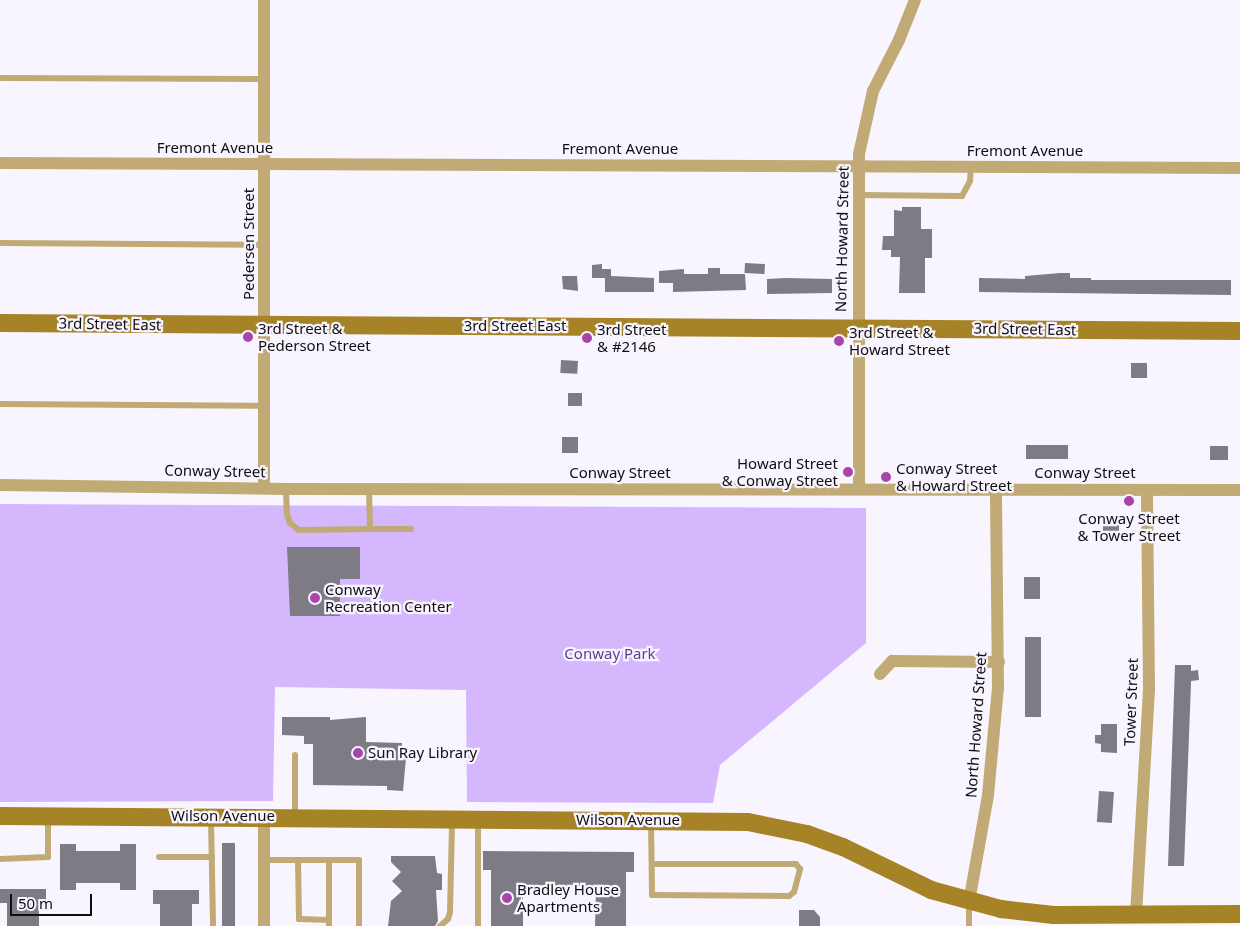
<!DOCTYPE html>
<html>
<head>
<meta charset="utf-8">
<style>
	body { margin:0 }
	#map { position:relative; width:1240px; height:926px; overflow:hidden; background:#f9f5ff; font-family:"Noto Sans",sans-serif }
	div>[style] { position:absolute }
	.green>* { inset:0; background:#d5b7fd }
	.building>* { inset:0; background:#7f7b84; transform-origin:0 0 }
	.lane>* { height:6px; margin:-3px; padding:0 3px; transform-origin:3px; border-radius:3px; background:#c1aa75 }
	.street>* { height:12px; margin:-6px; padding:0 6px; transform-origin:6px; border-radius:6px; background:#c1aa75 }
	.secondary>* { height:18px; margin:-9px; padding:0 9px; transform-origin:9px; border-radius:9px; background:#a68327 }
	.dots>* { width:14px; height:14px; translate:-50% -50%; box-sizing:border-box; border:2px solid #f9f5ff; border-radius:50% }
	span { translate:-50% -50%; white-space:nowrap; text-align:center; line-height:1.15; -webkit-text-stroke:4.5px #f9f5ff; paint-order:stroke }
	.street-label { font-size:15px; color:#100e11 }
	.poi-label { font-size:15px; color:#100e11 }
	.left { translate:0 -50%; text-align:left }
	.right { translate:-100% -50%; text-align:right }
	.park-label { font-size:15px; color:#633a8f }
	.scale { position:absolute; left:10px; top:894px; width:82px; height:22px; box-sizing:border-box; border:2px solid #100e11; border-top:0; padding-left:6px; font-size:15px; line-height:18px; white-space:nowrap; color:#100e11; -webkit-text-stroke:4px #f9f5ff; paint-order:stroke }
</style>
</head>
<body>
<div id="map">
	<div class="green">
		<div style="clip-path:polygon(0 504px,866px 508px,866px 643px,720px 765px,713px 803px,467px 802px,466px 690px,275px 687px,273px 801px,0 802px)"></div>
	</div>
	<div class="building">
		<div style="clip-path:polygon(902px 207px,921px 207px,921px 229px,932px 229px,932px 258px,925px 258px,925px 293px,899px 293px,900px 257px,891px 257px,891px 250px,882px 250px,883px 236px,894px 236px,894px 210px,902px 211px)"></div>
		<div style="left:745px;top:263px;width:20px;height:10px;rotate:3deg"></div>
		<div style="clip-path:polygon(602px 264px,602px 269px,611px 269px,611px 276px,654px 278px,654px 292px,605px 292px,605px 278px,592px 278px,592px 265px)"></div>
		<div style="clip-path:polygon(708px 268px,720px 268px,720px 274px,745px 274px,746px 290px,673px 292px,673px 283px,659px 283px,659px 271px,684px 269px,684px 274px,708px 274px)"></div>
		<div style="clip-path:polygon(1060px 273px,1070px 273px,1070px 278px,1091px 278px,1091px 280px,1231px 280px,1231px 295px,979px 292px,979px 278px,1025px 279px,1025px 276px)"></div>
		<div style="clip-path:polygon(562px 276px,577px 276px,578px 291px,563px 289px)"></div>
		<div style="clip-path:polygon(785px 278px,832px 279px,832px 293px,767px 294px,767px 279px)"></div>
		<div style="left:561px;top:360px;width:17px;height:13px;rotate:3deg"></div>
		<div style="left:1131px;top:363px;width:16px;height:15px"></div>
		<div style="left:568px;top:393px;width:14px;height:13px"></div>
		<div style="left:562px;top:437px;width:16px;height:16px"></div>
		<div style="left:1026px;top:445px;width:42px;height:14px"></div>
		<div style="left:1210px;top:446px;width:18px;height:14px"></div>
		<div style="left:1103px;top:520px;width:16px;height:22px"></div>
		<div style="clip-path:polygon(287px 547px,360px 547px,360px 579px,340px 579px,340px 616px,290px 616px)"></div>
		<div style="left:1024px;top:577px;width:16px;height:22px"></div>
		<div style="left:1025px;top:637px;width:16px;height:80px"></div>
		<div style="clip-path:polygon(1175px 665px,1191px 665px,1191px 671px,1198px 670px,1199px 680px,1191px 681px,1191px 684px,1184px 866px,1168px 866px)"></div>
		<div style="clip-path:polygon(282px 717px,330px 717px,330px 720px,366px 717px,366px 742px,402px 743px,402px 758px,406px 758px,403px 791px,387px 790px,387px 786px,313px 785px,313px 744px,304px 744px,304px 736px,282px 735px)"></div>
		<div style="clip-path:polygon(1101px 724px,1117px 724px,1117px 753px,1101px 752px,1101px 744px,1095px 743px,1095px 735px,1101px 735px)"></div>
		<div style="left:1099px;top:791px;width:15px;height:31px;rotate:4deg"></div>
		<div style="left:222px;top:843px;width:13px;height:83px"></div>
		<div style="clip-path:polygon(60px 844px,76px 844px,76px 851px,120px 851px,120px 844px,136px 844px,136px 890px,120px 890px,120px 883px,76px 883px,76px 890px,60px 890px)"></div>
		<div style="clip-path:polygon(483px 851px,634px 852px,634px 872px,626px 872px,626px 926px,595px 926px,596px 886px,523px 885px,523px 926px,491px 926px,491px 870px,483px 870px)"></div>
		<div style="clip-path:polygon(391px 856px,435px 856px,437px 873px,442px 874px,442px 890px,436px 890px,438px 921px,435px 926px,388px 926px,391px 901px,402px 891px,392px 881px,401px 872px,391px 862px)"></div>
		<div style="clip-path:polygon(0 889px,46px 889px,46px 904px,39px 904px,39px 926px,7px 926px,7px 903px,0 903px)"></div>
		<div style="clip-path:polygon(153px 890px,199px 890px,199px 904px,192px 904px,192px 926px,160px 926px,160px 904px,153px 904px)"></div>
		<div style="clip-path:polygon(799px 910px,814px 910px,820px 917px,820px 926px,799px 926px)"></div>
	</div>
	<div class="lane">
		<div style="left:0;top:78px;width:264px;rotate:0.2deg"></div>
		<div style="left:858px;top:195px;width:104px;rotate:0.6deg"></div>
		<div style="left:962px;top:196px;width:17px;rotate:-62deg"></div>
		<div style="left:970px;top:181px;width:14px;rotate:-86deg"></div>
		<div style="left:0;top:243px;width:264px;rotate:0.4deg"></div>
		<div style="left:0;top:404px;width:264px;rotate:0.4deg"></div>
		<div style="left:286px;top:489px;width:25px;rotate:88deg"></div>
		<div style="left:287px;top:514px;width:9px;rotate:72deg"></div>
		<div style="left:290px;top:523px;width:11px;rotate:38deg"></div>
		<div style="left:299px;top:530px;width:71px;rotate:-0.8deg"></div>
		<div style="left:370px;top:529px;width:40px;rotate:-91.4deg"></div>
		<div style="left:370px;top:529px;width:41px"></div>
		<div style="left:295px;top:755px;width:61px;rotate:90deg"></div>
		<div style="left:211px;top:819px;width:107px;rotate:88.9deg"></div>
		<div style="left:651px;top:821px;width:74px;rotate:89.2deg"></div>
		<div style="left:652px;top:895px;width:137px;rotate:0.4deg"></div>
		<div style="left:789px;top:896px;width:6px;rotate:-39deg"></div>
		<div style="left:794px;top:892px;width:24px;rotate:-75deg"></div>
		<div style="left:800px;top:869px;width:6px;rotate:-129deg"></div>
		<div style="left:796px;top:864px;width:144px;rotate:180deg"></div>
		<div style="left:159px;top:857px;width:53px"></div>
		<div style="left:0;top:859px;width:48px;rotate:-2.4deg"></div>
		<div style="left:48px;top:857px;width:40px;rotate:-90deg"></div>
		<div style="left:265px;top:860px;width:94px"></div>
		<div style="left:359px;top:860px;width:66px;rotate:90deg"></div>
		<div style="left:298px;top:860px;width:59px;rotate:89deg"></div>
		<div style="left:299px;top:919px;width:30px;rotate:2deg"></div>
		<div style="left:329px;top:920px;width:6px;rotate:90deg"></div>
		<div style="left:329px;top:860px;width:60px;rotate:90deg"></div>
		<div style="left:969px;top:902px;width:24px;rotate:90deg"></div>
		<div style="left:440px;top:926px;width:11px;rotate:-41deg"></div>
		<div style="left:448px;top:919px;width:7px;rotate:-74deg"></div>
		<div style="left:450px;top:912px;width:91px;rotate:-88.7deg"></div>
		<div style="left:478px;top:926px;width:106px;rotate:-90deg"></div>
	</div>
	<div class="street">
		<div style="left:0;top:163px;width:1240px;rotate:0.23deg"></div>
		<div style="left:0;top:485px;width:286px;rotate:0.8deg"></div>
		<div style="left:286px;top:489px;width:954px;rotate:0.06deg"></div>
		<div style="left:264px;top:488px;width:488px;rotate:-90deg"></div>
		<div style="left:859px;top:489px;width:335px;rotate:-90deg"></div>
		<div style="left:859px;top:154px;width:65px;rotate:-77.5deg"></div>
		<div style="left:873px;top:91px;width:57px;rotate:-63deg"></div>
		<div style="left:899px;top:40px;width:43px;rotate:-68.2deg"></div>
		<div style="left:880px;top:674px;width:18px;rotate:-47deg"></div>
		<div style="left:892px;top:661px;width:107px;rotate:0.5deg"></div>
		<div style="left:264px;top:816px;width:110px;rotate:90deg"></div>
		<div style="left:969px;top:902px;width:109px;rotate:-79.9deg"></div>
		<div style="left:988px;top:795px;width:107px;rotate:-84.7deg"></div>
		<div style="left:998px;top:688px;width:199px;rotate:-90.6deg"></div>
		<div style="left:1136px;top:915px;width:228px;rotate:-86.7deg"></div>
		<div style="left:1149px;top:687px;width:197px;rotate:-90.6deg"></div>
	</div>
	<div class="secondary">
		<div style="left:0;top:323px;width:1240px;rotate:0.37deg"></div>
		<div style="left:0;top:816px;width:748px;rotate:0.46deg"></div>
		<div style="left:748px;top:822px;width:60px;rotate:11.5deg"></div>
		<div style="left:807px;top:834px;width:38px;rotate:20deg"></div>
		<div style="left:843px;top:847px;width:98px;rotate:26deg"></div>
		<div style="left:931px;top:890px;width:73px;rotate:15.2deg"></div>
		<div style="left:1001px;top:909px;width:53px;rotate:6.5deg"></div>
		<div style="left:1054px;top:915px;width:186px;rotate:-0.3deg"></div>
	</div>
	<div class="dots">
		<div style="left:248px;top:337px;background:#a645ac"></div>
		<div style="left:587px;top:338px;background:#a645ac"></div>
		<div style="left:839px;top:341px;background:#a645ac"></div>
		<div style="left:848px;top:472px;background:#a645ac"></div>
		<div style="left:886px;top:477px;background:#a645ac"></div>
		<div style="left:1129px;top:501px;background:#a645ac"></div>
		<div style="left:315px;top:598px;background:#a645ac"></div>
		<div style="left:358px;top:753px;background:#a645ac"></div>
		<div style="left:507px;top:898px;background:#a645ac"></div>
	</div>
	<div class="street-label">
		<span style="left:215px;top:148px">Fremont Avenue</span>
		<span style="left:620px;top:149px">Fremont Avenue</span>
		<span style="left:1025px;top:151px">Fremont Avenue</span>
		<span style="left:842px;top:239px;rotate:-89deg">North Howard Street</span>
		<span style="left:249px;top:244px;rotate:-90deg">Pedersen Street</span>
		<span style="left:110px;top:324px;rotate:1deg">3rd Street East</span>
		<span style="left:515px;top:326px">3rd Street East</span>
		<span style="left:1025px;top:329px;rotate:1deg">3rd Street East</span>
		<span style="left:215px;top:471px;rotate:1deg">Conway Street</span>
		<span style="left:620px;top:473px">Conway Street</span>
		<span style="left:1085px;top:473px">Conway Street</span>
		<span style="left:1131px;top:702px;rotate:-88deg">Tower Street</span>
		<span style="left:976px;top:725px;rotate:-86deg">North Howard Street</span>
		<span style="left:223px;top:816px">Wilson Avenue</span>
		<span style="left:628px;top:820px">Wilson Avenue</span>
	</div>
	<div class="poi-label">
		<span class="left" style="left:258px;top:337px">3rd Street &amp;<br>Pederson Street</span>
		<span class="left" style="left:597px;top:338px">3rd Street<br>&amp; #2146</span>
		<span class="left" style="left:849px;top:341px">3rd Street &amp;<br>Howard Street</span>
		<span class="right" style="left:838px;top:472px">Howard Street<br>&amp; Conway Street</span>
		<span class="left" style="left:896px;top:477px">Conway Street<br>&amp; Howard Street</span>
		<span style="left:1129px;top:527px">Conway Street<br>&amp; Tower Street</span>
		<span class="left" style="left:325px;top:598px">Conway<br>Recreation Center</span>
		<span class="left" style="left:368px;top:753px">Sun Ray Library</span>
		<span class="left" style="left:517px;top:898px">Bradley House<br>Apartments</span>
	</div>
	<div class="park-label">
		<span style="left:610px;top:654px">Conway Park</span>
	</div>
	<div class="scale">50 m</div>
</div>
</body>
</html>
